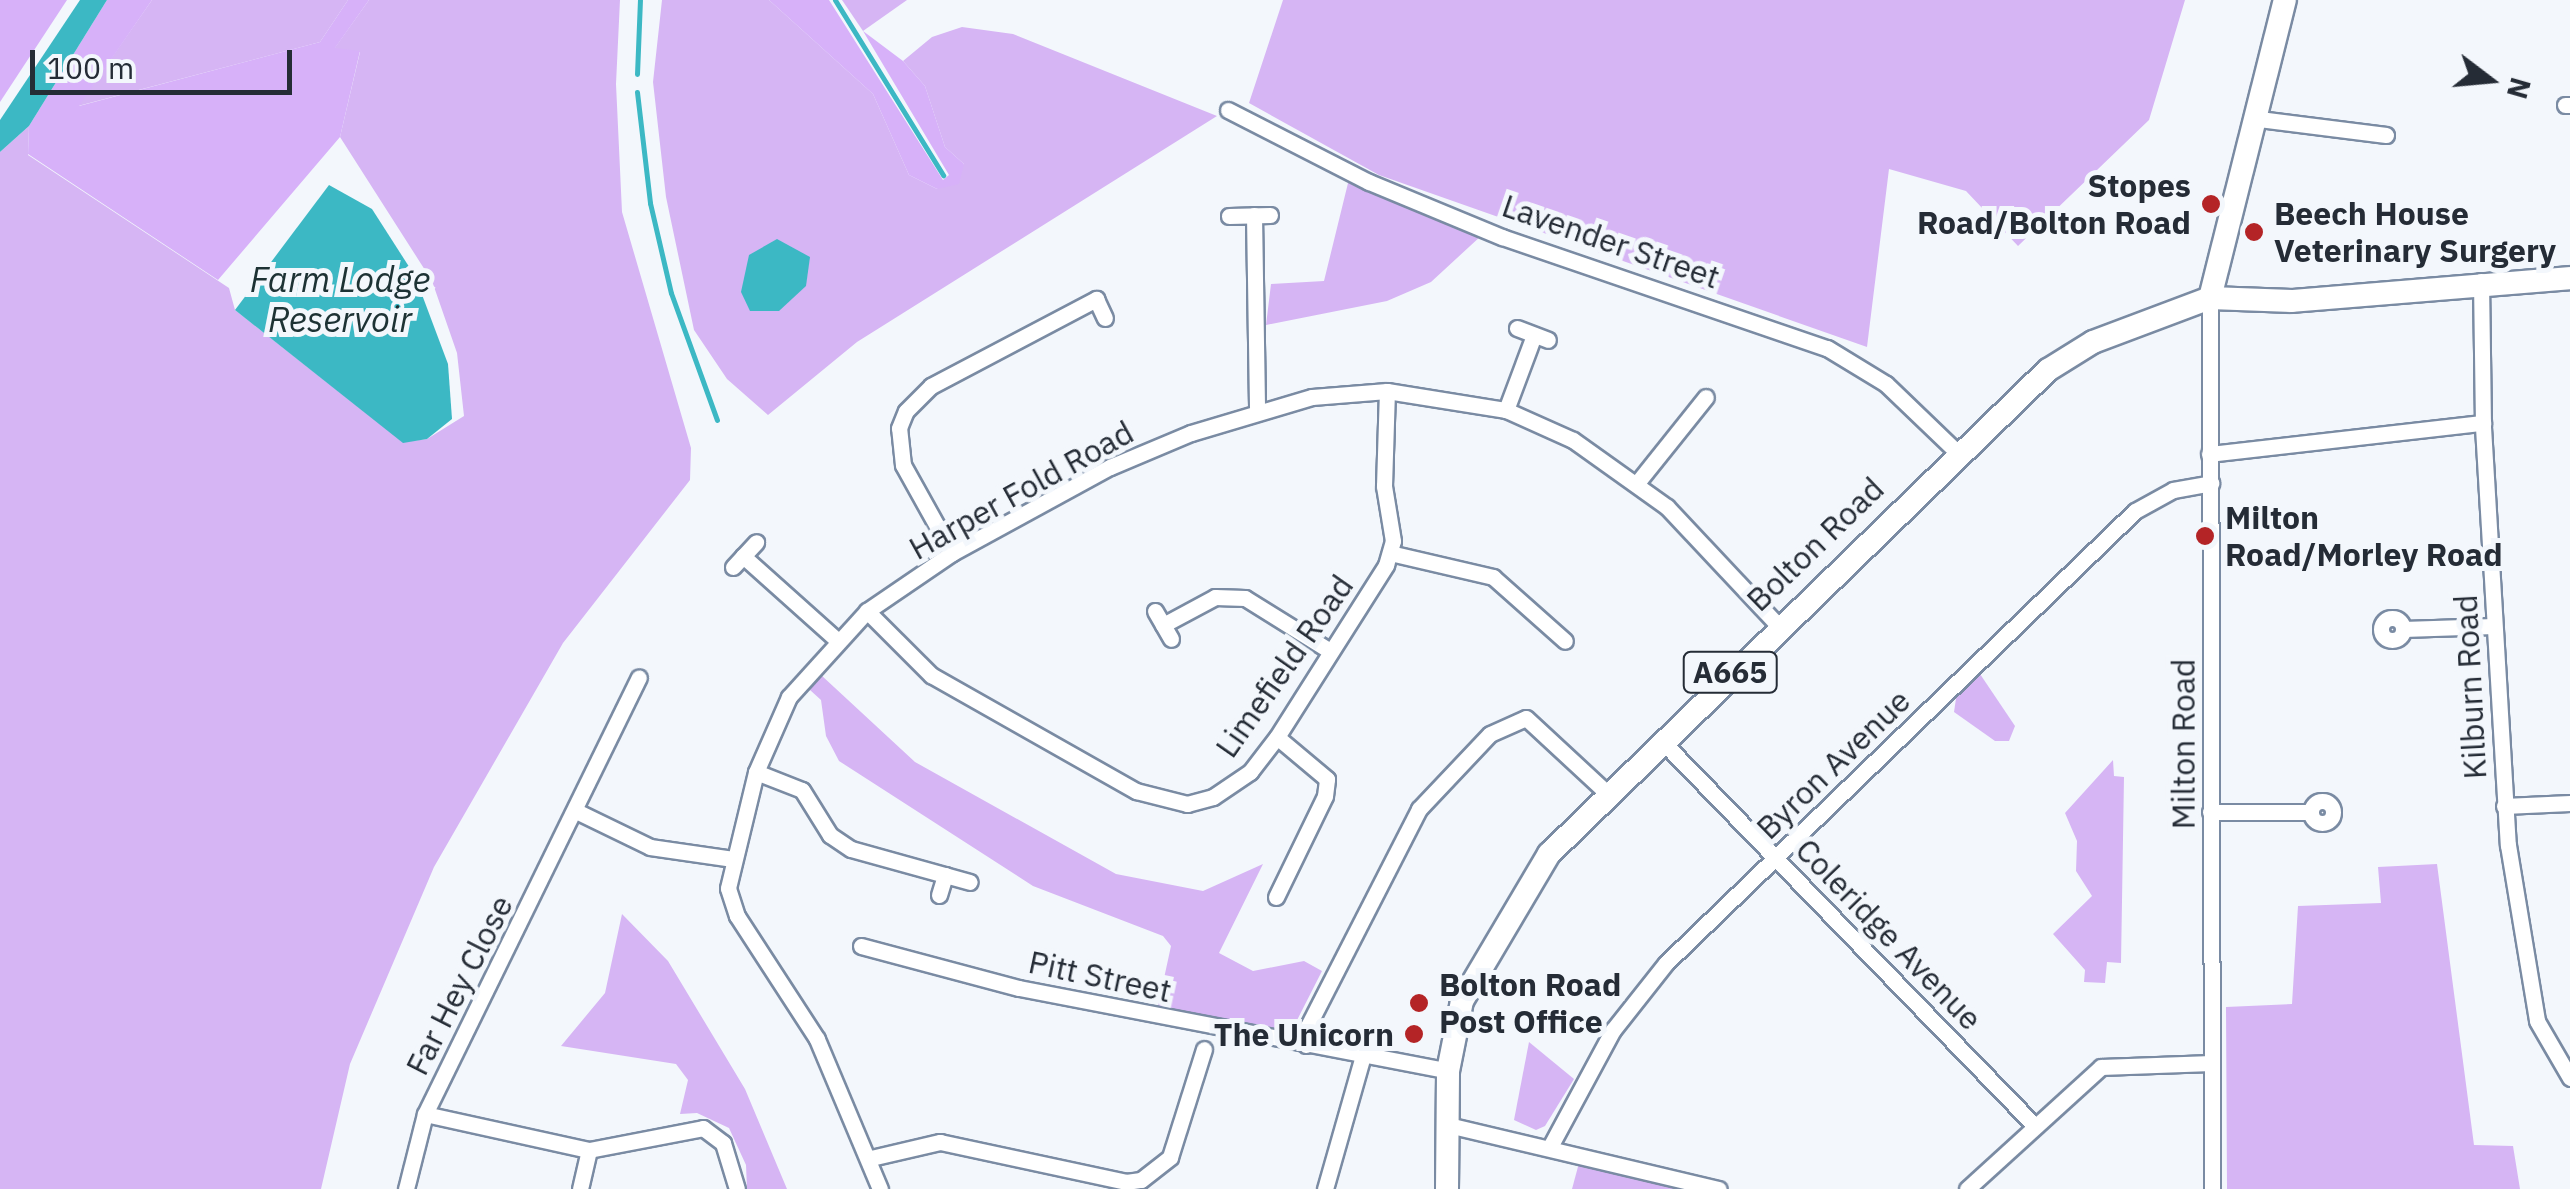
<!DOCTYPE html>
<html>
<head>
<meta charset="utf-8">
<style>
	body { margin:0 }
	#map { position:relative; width:2570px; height:1189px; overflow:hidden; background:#f3f7fc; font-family:"IBM Plex Sans",sans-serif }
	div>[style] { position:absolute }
	.green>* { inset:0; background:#d6b5f4 }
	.forest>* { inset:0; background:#d7b1f9 }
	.water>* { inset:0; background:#3cb8c4 }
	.stream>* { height:5px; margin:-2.5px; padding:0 2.5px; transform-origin:2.5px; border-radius:2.5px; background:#3cb8c4 }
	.roads { filter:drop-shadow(2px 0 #7a8ba3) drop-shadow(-2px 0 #7a8ba3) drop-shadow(0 2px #7a8ba3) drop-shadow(0 -2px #7a8ba3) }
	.minor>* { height:15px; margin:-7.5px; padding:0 7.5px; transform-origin:7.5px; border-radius:7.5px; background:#fff }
	.minor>.ring { margin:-7.5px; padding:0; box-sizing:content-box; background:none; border:15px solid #fff; border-radius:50% }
	.primary>* { height:22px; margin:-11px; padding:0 11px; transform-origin:11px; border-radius:11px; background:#fff }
	.dots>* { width:28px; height:28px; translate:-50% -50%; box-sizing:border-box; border:5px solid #f3f7fc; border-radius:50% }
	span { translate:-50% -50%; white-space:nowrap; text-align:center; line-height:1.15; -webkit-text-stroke:10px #f3f7fc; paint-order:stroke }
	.shield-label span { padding:2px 8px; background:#f3f7fc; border:2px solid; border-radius:8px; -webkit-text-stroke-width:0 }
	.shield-label { font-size:30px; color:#252c36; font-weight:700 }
	.poi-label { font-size:32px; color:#252c36; font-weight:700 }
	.right { translate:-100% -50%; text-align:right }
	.left { translate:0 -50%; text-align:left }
	.street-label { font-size:32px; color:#252c36 }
	.water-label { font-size:35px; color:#1d3234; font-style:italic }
	.north { position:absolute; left:2440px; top:30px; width:100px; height:100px; -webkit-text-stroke:8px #f3f7fc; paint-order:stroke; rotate:106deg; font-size:28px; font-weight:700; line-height:40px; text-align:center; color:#252c36 }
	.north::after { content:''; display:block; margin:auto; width:35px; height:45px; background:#252c36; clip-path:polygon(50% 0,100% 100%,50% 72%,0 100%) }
	.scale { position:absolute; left:30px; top:50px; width:262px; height:45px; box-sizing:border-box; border:5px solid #252c36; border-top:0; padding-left:12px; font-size:30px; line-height:35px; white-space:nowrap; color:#252c36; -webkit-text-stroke:8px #f3f7fc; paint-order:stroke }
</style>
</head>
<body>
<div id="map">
	<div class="green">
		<div style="clip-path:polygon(152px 0,348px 0,320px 42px,78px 106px)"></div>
		<div style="clip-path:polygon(369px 0,620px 0,616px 84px,622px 212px,691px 448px,690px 480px,563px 643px,434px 867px,350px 1064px,321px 1189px,0 1189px,0 152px,29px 126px,28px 155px,229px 288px,235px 310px,403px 442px,427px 439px,464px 416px,457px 353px,432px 281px,340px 137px,360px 52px,334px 49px)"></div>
		<div style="clip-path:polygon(662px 0,769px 0,873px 94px,909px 175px,937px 189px,964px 164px,945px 147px,925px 86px,903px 61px,932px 37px,962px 27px,1013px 34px,1217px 116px,857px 342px,768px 415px,727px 379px,694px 330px,666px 197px,653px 82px)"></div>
		<div style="clip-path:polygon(842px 0,907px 0,863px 31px)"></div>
		<div style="clip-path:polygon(1283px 0,2185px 0,2149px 120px,2018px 246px,1966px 191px,1889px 169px,1867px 347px,1379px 175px,1249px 103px)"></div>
		<div style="clip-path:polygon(1349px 179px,1482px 235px,1431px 282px,1387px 301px,1266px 325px,1271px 284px,1324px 281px)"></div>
		<div style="clip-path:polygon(1978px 671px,2015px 726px,2009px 741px,1995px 741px,1954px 712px,1957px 692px)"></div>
		<div style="clip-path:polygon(821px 675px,915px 762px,1116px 874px,1203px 891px,1263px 864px,1219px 953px,1253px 971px,1304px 961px,1322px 971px,1289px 1036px,1158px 1006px,1171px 946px,1163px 936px,1033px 886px,839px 761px,826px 736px,821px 700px,810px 690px)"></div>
		<div style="clip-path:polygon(2113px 760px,2114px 776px,2124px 777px,2121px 963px,2107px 962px,2105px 983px,2084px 982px,2085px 970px,2053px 934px,2092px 896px,2076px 871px,2077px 841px,2065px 813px)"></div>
		<div style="clip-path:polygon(2437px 864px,2474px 1145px,2513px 1146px,2520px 1189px,2227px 1189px,2226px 1007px,2292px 1004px,2298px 906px,2381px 903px,2378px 867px)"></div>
		<div style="clip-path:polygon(622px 914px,668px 961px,745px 1089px,787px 1189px,747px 1189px,746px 1165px,729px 1128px,697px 1113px,680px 1114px,688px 1080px,676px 1064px,561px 1046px,605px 993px)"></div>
		<div style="clip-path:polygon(1529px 1042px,1574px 1079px,1545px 1126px,1536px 1130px,1514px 1120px)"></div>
		<div style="clip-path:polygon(1579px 1163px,1681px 1189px,1572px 1189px)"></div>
	</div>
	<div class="forest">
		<div style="clip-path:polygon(0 0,67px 0,0 102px)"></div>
		<div style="clip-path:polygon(107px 0,152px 0,79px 106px,320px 42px,348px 0,369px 0,335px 48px,360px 51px,340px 137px,218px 280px,28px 154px,29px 126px)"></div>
		<div style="clip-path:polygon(769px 0,829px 0,943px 180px,949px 175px,863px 31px,903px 61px,925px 86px,945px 147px,964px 164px,959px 184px,937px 189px,909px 175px,873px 94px)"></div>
	</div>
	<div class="water">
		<div style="clip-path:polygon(80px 0,107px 0,29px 126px,0 152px,0 120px)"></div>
		<div style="clip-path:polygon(329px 185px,372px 209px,415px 276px,448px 364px,452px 419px,427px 439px,403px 443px,235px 310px)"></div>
		<div style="clip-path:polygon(777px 239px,810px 257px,806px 286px,779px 311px,750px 311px,741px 292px,749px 255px)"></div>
	</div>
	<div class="stream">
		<div style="left:835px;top:0;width:206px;rotate:58.3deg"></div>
		<div style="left:637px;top:74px;width:74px;rotate:-87.7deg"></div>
		<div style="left:637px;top:92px;width:112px;rotate:83.3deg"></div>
		<div style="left:650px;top:203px;width:92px;rotate:76.9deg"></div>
		<div style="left:671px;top:293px;width:135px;rotate:70.1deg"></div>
	</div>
	<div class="roads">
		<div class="minor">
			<div style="left:2565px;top:105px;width:5px"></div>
			<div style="left:1228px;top:110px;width:158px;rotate:27.1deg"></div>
			<div style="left:1369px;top:182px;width:144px;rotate:22.5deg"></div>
			<div style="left:1502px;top:237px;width:343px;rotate:18.9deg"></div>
			<div style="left:1827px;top:348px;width:69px;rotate:31.4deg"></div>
			<div style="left:1886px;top:384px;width:98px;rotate:43.8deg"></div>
			<div style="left:2259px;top:119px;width:128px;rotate:7.2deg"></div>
			<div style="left:1254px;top:215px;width:196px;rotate:89.1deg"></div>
			<div style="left:1229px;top:216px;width:41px;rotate:-1.4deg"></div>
			<div style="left:2481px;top:281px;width:146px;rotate:89.2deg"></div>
			<div style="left:2483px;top:427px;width:419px;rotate:86.6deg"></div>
			<div style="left:2508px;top:845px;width:178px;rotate:80.6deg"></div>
			<div style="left:2537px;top:1021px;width:66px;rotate:59.9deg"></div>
			<div style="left:2210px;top:298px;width:891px;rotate:89.87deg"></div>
			<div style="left:1517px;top:328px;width:33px;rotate:21deg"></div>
			<div style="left:1506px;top:410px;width:80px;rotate:-69.5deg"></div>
			<div style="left:2209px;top:454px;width:276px;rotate:-6.5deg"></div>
			<div style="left:1637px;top:483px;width:110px;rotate:-51.3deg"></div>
			<div style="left:952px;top:553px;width:101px;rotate:-119.1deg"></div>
			<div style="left:903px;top:465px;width:37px;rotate:-96deg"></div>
			<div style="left:899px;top:428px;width:18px;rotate:-68deg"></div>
			<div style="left:906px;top:411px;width:35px;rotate:-45deg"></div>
			<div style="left:931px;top:386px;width:187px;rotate:-27.8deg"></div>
			<div style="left:1096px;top:299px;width:21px;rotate:65deg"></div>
			<div style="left:1390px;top:553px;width:106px;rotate:13.1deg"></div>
			<div style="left:1493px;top:577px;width:96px;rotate:41.6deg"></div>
			<div style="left:743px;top:556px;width:126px;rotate:41.8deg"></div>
			<div style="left:733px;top:567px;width:34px;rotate:-47deg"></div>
			<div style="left:867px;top:611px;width:91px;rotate:45deg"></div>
			<div style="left:931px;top:675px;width:236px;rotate:29.5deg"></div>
			<div style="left:1136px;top:791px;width:53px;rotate:14.3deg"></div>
			<div style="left:1187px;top:804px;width:27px;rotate:-15deg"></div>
			<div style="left:1213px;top:797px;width:45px;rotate:-34deg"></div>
			<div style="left:1250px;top:772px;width:44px;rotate:-52.4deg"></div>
			<div style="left:1277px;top:737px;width:204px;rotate:-57.6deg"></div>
			<div style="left:1386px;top:565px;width:25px;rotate:-74deg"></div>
			<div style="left:1393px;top:541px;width:56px;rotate:-99.3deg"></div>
			<div style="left:1384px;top:486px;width:95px;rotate:-88.2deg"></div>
			<div style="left:1155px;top:611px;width:32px;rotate:60deg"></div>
			<div class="ring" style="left:2381px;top:618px;width:7px;height:7px"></div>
			<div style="left:1163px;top:625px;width:59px;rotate:-28.3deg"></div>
			<div style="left:1215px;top:597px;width:30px;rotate:2deg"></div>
			<div style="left:1245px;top:598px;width:100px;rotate:31.9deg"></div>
			<div style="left:2403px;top:629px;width:91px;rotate:-1.9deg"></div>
			<div style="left:1661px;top:740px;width:536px;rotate:45.91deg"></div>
			<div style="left:756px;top:772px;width:49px;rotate:21.4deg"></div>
			<div style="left:802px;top:790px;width:53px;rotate:58.1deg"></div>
			<div style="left:830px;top:835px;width:25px;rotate:34deg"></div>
			<div style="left:851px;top:849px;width:123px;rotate:15.5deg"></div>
			<div class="ring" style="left:2311px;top:801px;width:7px;height:7px"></div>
			<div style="left:2504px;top:806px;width:66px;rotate:-2.6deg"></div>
			<div style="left:576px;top:811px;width:82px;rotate:25.9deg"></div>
			<div style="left:650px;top:847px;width:84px;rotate:8.2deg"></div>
			<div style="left:2210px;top:812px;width:101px"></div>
			<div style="left:939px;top:895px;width:21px;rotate:-73deg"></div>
			<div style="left:1276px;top:897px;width:112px;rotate:-64.1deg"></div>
			<div style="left:1325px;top:796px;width:17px;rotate:-83deg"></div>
			<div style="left:1327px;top:779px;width:65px;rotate:-140deg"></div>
			<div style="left:861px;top:946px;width:163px;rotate:14.9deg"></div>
			<div style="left:1019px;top:988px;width:437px;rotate:10.9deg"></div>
			<div style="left:1306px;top:1045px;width:19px;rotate:-84deg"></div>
			<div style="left:1308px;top:1026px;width:244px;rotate:-62.9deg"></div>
			<div style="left:1419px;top:809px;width:103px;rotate:-46.6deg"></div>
			<div style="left:1490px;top:734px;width:39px;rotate:-24deg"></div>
			<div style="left:1526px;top:718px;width:110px;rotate:42.8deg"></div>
			<div style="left:425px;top:1114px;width:168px;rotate:12.4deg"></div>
			<div style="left:589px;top:1150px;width:116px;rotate:-10.9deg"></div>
			<div style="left:703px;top:1128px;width:25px;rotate:37deg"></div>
			<div style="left:723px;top:1143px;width:48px;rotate:73.1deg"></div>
			<div style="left:1448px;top:1125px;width:278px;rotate:13.3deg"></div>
			<div style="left:1551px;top:1145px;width:131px;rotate:-61.7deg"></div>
			<div style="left:1613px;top:1030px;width:85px;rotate:-51.7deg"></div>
			<div style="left:1666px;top:963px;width:651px;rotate:-43.94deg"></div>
			<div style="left:2135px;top:511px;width:43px;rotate:-28.9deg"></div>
			<div style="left:2173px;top:490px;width:39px;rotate:-10deg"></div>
			<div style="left:871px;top:1158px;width:71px;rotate:-13.1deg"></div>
			<div style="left:940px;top:1142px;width:190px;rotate:12.1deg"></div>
			<div style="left:1126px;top:1182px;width:15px;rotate:-8deg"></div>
			<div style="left:1141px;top:1180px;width:37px;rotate:-38deg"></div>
			<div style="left:1170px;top:1157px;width:113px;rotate:-72.5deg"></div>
			<div style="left:406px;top:1189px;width:77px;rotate:-75.8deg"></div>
			<div style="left:425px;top:1114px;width:486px;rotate:-63.9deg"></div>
			<div style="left:580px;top:1189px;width:40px;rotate:-77deg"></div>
			<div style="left:880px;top:1189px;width:163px;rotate:-112.8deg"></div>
			<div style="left:817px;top:1039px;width:147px;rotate:-123deg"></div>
			<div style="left:737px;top:916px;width:29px;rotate:-108deg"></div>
			<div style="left:728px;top:888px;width:119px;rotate:-76.4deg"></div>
			<div style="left:756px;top:772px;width:82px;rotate:-66.3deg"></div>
			<div style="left:789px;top:697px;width:116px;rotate:-47.8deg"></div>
			<div style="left:867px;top:611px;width:103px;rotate:-34.3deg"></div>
			<div style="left:952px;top:553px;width:180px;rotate:-28.6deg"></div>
			<div style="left:1110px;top:467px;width:88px;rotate:-22.8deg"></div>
			<div style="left:1191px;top:433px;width:126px;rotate:-16.6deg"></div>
			<div style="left:1312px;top:397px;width:75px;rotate:-4.6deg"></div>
			<div style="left:1387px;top:391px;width:121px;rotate:9.1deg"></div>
			<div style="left:1506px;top:410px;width:73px;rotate:24.1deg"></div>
			<div style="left:1573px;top:440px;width:115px;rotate:35.5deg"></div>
			<div style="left:1667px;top:507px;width:162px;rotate:46.8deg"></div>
			<div style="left:1325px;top:1189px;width:138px;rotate:-74.1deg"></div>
			<div style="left:1967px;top:1189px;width:181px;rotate:-42.3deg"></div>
			<div style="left:2101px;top:1067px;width:110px;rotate:-2.1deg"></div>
		</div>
		<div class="primary">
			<div style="left:2210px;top:298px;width:307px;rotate:-75.9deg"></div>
			<div style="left:1447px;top:1189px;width:118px;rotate:-89.5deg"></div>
			<div style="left:1448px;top:1071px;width:71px;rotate:-78.7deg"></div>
			<div style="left:1462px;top:1001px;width:171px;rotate:-59.4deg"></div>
			<div style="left:1549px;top:854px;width:695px;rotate:-44.13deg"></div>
			<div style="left:2048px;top:370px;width:53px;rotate:-31.9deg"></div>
			<div style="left:2093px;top:342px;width:125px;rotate:-20.6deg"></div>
			<div style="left:2210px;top:298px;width:82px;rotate:2.1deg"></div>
			<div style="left:2292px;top:301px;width:279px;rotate:-4.7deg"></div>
		</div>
	</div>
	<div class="dots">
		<div style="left:2211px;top:204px;background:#b42426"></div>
		<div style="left:2254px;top:232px;background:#b42426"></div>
		<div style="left:2205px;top:536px;background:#b42426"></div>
		<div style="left:1419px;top:1003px;background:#b42426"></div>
		<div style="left:1414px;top:1034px;background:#b42426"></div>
	</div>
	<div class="shield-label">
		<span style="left:1730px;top:672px">A665</span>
	</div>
	<div class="poi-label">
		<span class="right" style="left:2191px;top:204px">Stopes<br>Road/Bolton Road</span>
		<span class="left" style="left:2274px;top:232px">Beech House<br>Veterinary Surgery</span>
		<span class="left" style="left:2225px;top:536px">Milton<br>Road/Morley Road</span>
		<span class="left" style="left:1439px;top:1003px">Bolton Road<br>Post Office</span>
		<span class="right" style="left:1394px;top:1034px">The Unicorn</span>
	</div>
	<div class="street-label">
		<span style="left:1611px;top:241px;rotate:19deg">Lavender Street</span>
		<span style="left:1021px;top:490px;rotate:-29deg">Harper Fold Road</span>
		<span style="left:1815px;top:544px;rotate:-44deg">Bolton Road</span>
		<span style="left:1284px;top:666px;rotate:-55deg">Limefield Road</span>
		<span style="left:2470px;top:687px;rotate:-93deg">Kilburn Road</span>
		<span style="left:2183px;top:744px;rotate:-90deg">Milton Road</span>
		<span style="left:1833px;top:764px;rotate:-44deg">Byron Avenue</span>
		<span style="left:1889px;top:934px;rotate:46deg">Coleridge Avenue</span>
		<span style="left:1100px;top:976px;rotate:12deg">Pitt Street</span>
		<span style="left:459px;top:985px;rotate:-63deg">Far Hey Close</span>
	</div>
	<div class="water-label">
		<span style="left:340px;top:299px">Farm Lodge<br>Reservoir</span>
	</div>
	<div class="north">N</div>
	<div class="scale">100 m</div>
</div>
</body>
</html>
